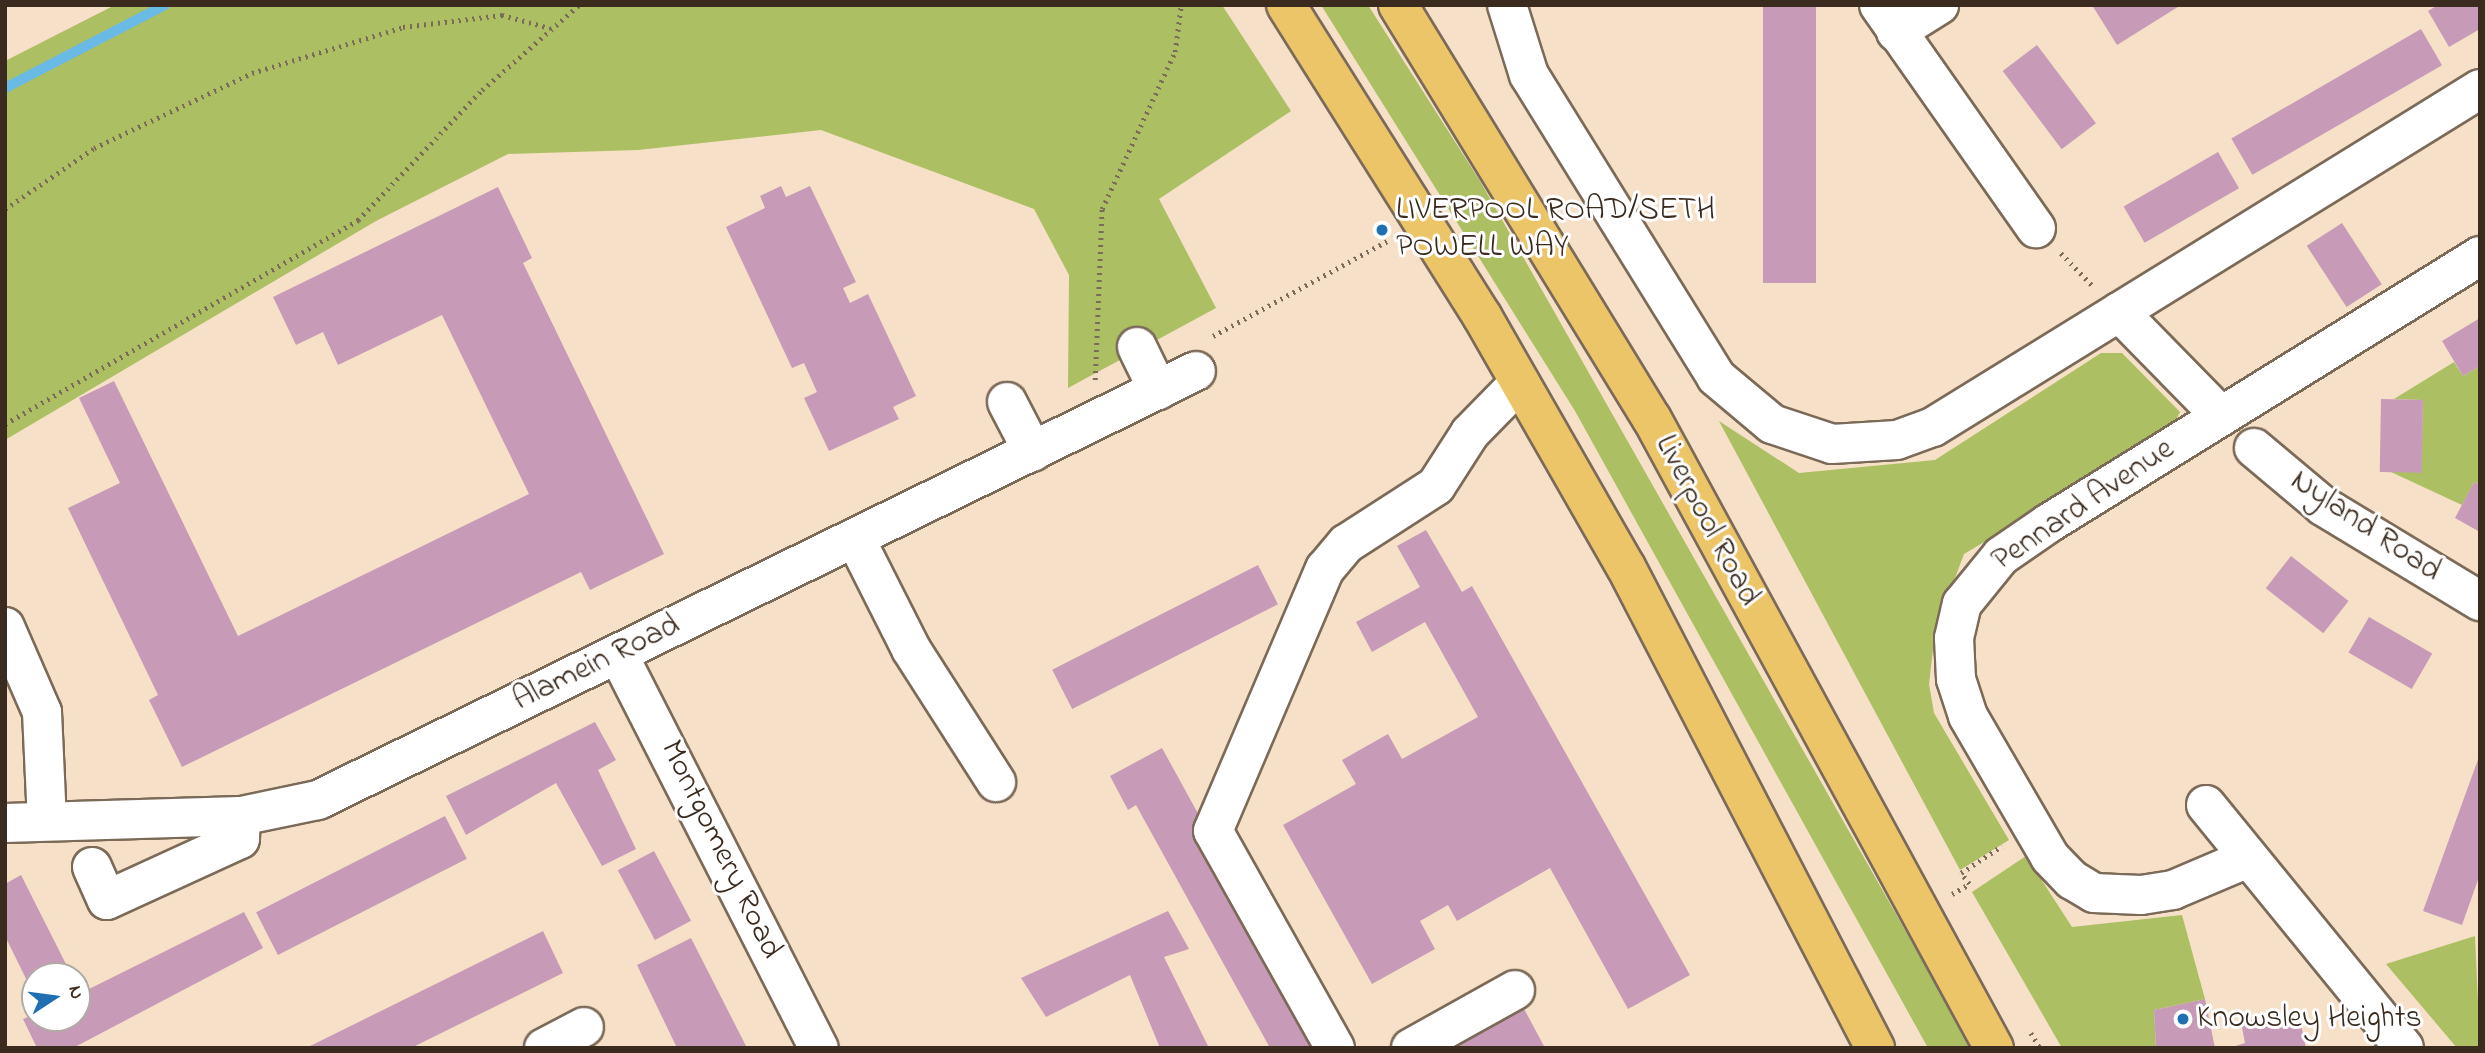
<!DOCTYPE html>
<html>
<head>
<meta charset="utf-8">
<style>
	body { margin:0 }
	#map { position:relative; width:2485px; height:1053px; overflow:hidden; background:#f6e0c7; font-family:"Indie Flower",sans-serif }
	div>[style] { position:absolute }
	.green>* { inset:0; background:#acbf63 }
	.stream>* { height:10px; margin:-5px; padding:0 5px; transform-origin:5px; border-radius:5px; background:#69bae4 }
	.building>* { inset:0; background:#c79bb7; transform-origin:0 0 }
	.path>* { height:4.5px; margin-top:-2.25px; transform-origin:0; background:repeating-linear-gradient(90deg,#7c6a59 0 2px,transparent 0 7px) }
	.roads { filter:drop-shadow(2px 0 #7c6a59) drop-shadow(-2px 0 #7c6a59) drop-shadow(0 2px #7c6a59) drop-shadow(0 -2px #7c6a59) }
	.minor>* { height:38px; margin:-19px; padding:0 19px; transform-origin:19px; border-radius:19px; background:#fff }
	.highway>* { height:38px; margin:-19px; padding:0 19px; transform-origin:19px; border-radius:19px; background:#edc569 }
	.dots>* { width:19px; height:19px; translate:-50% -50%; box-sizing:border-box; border:4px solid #fff; border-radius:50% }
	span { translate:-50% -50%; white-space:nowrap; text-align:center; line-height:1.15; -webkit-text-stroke:6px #fff; paint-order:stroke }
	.poi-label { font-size:32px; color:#3b2a1e }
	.left { translate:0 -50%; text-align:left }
	.street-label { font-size:32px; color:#3b2a1e }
	.frame { position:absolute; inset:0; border:7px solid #3b2a1e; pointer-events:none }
	.north { position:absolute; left:21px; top:962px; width:70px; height:70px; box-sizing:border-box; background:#fff; border:2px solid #b1aaa5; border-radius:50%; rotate:77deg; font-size:19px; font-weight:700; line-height:28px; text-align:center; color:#3b2a1e }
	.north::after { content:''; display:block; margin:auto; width:24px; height:32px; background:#1f6fb2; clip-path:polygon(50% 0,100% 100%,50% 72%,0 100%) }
</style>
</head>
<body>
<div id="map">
	<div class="green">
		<div style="clip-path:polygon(115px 5px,1222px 5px,1291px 111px,1159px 199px,1216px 308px,1068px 388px,1069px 275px,1034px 209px,821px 130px,638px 150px,508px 154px,376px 221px,5px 440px,5px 61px)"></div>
		<div style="clip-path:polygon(1321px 5px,1368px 5px,1480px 181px,1972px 1048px,1928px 1048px,1575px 411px)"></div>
		<div style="clip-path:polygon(2101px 353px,2122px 353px,2180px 412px,2170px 432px,1964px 554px,1935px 632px,1929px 684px,1934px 713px,2009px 840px,1960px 870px,1719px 421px,1799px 473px,1935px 460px)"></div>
		<div style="clip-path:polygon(2454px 362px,2463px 376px,2480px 366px,2480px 485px,2474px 482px,2462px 505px,2391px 472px,2421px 472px,2423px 400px,2394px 399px)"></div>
		<div style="clip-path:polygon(2026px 856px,2072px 927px,2182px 915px,2205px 999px,2154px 1010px,2156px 1048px,2062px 1048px,1972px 892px)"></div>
		<div style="clip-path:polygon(2475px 936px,2480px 1048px,2457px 1048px,2386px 964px)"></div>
	</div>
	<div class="stream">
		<div style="left:5px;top:88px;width:180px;rotate:-27.4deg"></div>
	</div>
	<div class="building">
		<div style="left:1763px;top:5px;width:53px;height:278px"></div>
		<div style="clip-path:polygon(2092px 5px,2181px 5px,2117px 45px)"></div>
		<div style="clip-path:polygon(2438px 5px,2480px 5px,2480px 29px,2449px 47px,2428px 11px)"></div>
		<div style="left:2421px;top:29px;width:42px;height:219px;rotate:60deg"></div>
		<div style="left:2037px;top:45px;width:98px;height:43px;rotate:53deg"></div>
		<div style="left:2218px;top:152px;width:42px;height:109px;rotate:60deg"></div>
		<div style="clip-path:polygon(781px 186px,786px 197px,810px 186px,856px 282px,843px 288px,850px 303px,868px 294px,916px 396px,893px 407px,899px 419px,829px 451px,804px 398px,817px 392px,804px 363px,792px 368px,726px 227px,765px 208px,760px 196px)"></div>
		<div style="clip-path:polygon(498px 187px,532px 258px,523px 263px,664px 554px,590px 590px,581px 572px,182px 767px,149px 700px,158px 695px,68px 508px,120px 483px,79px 398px,114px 381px,238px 636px,529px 494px,442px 315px,338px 365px,323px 332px,296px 345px,273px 297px)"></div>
		<div style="left:2342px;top:223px;width:73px;height:42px;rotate:57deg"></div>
		<div style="clip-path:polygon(2480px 318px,2480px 366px,2463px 376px,2442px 341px)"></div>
		<div style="left:2381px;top:399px;width:42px;height:73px;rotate:1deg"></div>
		<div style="clip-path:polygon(2474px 482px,2480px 485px,2480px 532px,2455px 518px)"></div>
		<div style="clip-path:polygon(1426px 530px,1462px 592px,1472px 586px,1690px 975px,1628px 1009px,1550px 868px,1457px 921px,1448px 905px,1420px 921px,1435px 949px,1372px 984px,1283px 825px,1356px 784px,1342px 760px,1388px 734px,1402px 759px,1478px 717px,1425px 622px,1372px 652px,1356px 622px,1420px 587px,1397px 546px)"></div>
		<div style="left:2291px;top:556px;width:73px;height:41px;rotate:38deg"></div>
		<div style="left:1258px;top:565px;width:44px;height:231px;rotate:63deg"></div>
		<div style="left:2369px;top:617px;width:73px;height:41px;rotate:30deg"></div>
		<div style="clip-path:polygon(595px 722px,616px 760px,598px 770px,636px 849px,602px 866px,556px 783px,466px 835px,446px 796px)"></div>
		<div style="clip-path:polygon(1162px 748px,1327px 1048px,1270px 1048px,1136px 805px,1128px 810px,1110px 776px)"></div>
		<div style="clip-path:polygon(2480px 754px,2480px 874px,2462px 925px,2423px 911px)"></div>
		<div style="left:445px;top:816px;width:48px;height:212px;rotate:63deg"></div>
		<div style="left:654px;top:851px;width:79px;height:41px;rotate:62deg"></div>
		<div style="clip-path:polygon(21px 875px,72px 976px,35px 976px,35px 997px,5px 936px,5px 884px)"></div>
		<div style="clip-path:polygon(1168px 911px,1189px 949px,1164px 957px,1209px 1048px,1160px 1048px,1130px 975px,1046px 1017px,1021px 978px)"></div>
		<div style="clip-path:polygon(244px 912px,263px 948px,73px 1048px,37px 1048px,23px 1019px,35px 1014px,77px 1018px,77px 986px,81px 993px)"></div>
		<div style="clip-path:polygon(543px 931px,563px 973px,411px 1048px,306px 1048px)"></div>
		<div style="clip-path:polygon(691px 938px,747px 1048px,677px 1048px,637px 965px)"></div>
		<div style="clip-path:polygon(2205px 999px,2215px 1048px,2156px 1048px,2154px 1010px)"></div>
		<div style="clip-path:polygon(1522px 1005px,1545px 1048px,1443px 1048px)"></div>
		<div style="clip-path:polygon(2298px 1010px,2306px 1048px,2229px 1048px,2245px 1043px,2241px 1022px)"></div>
	</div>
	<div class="path">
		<div style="left:5px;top:209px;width:108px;rotate:-34.4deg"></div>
		<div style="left:94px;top:148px;width:175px;rotate:-25.4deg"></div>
		<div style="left:252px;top:73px;width:158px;rotate:-16.9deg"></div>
		<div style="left:403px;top:27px;width:100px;rotate:-6.9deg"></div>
		<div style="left:502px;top:15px;width:50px;rotate:15.2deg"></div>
		<div style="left:2061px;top:253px;width:45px;rotate:45.9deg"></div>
		<div style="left:1213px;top:336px;width:200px;rotate:-28.6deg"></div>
		<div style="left:1095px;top:380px;width:171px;rotate:-87.7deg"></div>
		<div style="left:1102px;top:209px;width:173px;rotate:-65.1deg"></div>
		<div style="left:1175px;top:52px;width:47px;rotate:-82.7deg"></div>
		<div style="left:5px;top:424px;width:408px;rotate:-30deg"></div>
		<div style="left:358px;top:220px;width:180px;rotate:-46.4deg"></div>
		<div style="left:482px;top:90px;width:129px;rotate:-41.2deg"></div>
		<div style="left:1952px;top:894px;width:20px;rotate:-30deg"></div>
		<div style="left:1969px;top:884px;width:14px;rotate:-126deg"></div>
		<div style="left:1961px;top:873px;width:49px;rotate:-33.4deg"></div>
		<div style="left:2031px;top:1033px;width:17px;rotate:59deg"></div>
	</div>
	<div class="roads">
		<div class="minor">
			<div style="left:1507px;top:5px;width:73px;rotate:72.6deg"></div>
			<div style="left:1529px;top:75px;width:355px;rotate:58.2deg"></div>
			<div style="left:1716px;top:377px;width:73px;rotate:40deg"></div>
			<div style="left:1772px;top:424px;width:63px;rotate:18.4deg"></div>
			<div style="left:1832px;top:444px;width:65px;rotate:-3.5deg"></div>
			<div style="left:1897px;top:440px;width:38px;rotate:-20deg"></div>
			<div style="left:1933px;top:427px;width:643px;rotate:-31.71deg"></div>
			<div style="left:1879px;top:5px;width:273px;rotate:54.9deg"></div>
			<div style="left:1896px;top:32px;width:51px;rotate:-32.1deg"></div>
			<div style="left:2119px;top:312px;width:146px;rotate:45.6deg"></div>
			<div style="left:1137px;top:347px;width:48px;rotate:64deg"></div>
			<div style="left:1007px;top:402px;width:56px;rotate:62.5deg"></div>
			<div style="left:2254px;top:448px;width:90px;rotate:40deg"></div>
			<div style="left:2323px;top:506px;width:184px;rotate:31.2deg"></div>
			<div style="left:855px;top:538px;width:124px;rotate:63.2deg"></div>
			<div style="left:911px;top:649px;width:158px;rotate:57.4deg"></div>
			<div style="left:5px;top:627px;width:93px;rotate:66.5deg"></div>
			<div style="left:42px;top:712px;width:109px;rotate:87.4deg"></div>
			<div style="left:618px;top:654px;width:442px;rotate:63deg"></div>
			<div style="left:2206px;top:805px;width:313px;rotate:50.8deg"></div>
			<div style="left:5px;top:823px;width:236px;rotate:-1.7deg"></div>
			<div style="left:241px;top:816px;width:79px;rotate:-11.7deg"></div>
			<div style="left:318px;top:800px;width:977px;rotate:-26.04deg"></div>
			<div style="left:2246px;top:859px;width:79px;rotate:157deg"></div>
			<div style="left:2173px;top:890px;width:32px;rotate:171deg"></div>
			<div style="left:2141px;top:895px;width:47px;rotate:-177.6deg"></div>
			<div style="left:2094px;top:893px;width:26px;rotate:-149deg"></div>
			<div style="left:2072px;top:880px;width:32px;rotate:-134deg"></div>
			<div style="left:2050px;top:857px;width:163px;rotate:-120.2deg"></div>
			<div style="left:1968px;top:716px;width:39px;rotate:-108deg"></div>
			<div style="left:1956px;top:679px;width:41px;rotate:-92.8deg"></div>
			<div style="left:1954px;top:638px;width:35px;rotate:-77deg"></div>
			<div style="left:1962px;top:604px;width:62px;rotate:-50.9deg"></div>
			<div style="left:2001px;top:556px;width:58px;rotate:-34.5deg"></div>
			<div style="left:2049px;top:523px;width:507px;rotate:-31.78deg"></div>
			<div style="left:92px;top:867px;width:36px;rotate:66deg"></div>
			<div style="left:107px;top:900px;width:146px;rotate:-24.6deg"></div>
			<div style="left:240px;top:839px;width:23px;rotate:-88deg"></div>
			<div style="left:544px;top:1048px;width:45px;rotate:-27.7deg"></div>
			<div style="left:1335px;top:1048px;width:249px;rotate:-119.3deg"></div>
			<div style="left:1213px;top:831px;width:285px;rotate:-66.9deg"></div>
			<div style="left:1325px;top:569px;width:33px;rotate:-50deg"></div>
			<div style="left:1346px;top:544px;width:107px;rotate:-32.8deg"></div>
			<div style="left:1436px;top:486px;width:63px;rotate:-57.3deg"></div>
			<div style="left:1470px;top:433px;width:71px;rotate:-45.6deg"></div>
			<div style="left:1411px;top:1048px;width:119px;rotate:-29.1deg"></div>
		</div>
		<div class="highway">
			<div style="left:1286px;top:5px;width:368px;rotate:57.8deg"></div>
			<div style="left:1482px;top:316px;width:289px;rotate:60.2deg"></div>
			<div style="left:1626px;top:567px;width:542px;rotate:62.63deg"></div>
			<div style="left:1398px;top:5px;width:486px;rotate:58.5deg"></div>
			<div style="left:1652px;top:419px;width:716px;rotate:61.47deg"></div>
		</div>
	</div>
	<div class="dots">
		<div style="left:1382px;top:230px;background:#1f6fb2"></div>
		<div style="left:2183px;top:1019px;background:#1f6fb2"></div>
	</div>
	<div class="poi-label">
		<span class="left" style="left:1396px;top:230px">LIVERPOOL ROAD/SETH<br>POWELL WAY</span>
		<span class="left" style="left:2197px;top:1019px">Knowsley Heights</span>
	</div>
	<div class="street-label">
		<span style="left:2084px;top:506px;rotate:-34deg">Pennard Avenue</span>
		<span style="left:1706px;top:521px;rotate:62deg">Liverpool Road</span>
		<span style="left:2365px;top:527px;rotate:34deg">Nyland Road</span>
		<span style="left:597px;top:664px;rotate:-26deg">Alamein Road</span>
		<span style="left:720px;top:850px;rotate:64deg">Montgomery Road</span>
	</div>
	<div class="frame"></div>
	<div class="north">N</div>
</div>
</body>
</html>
